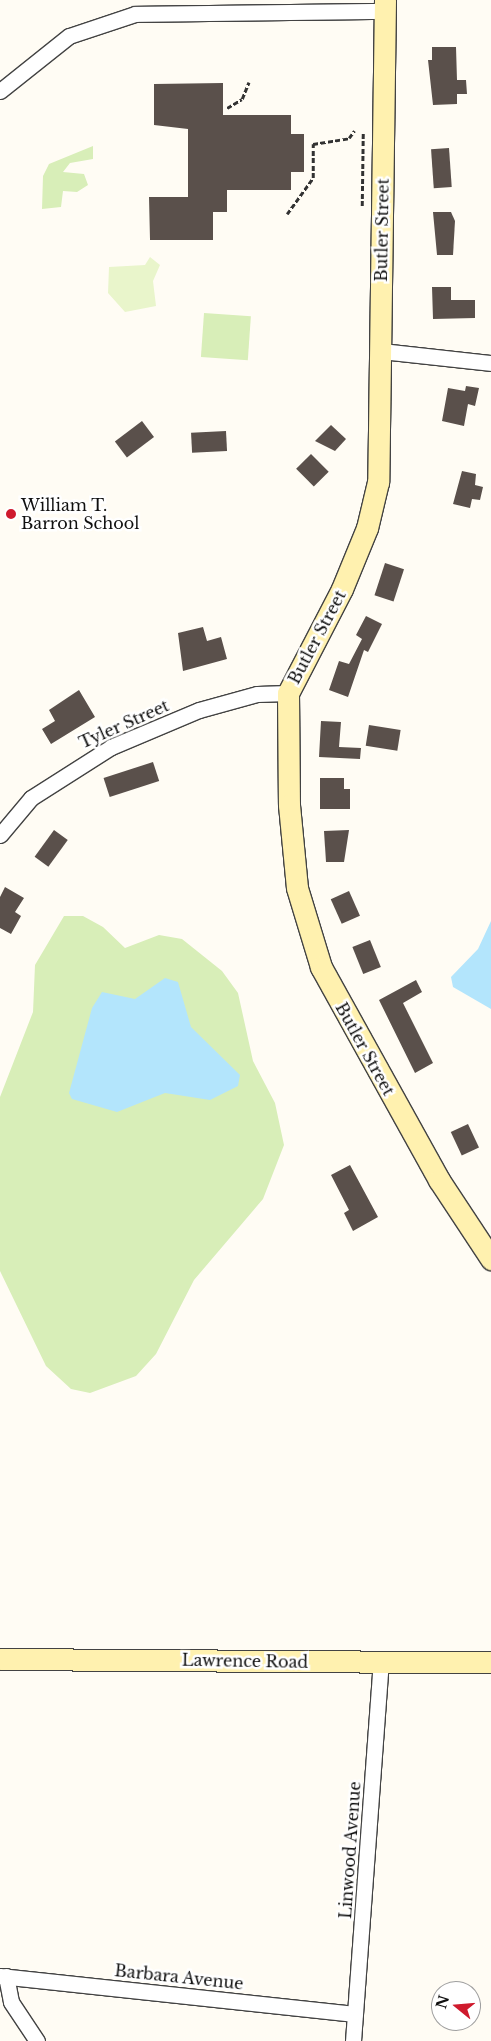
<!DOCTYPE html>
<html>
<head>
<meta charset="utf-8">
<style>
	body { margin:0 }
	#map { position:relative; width:491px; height:2041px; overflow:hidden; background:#fffcf4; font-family:"Libre Baskerville",serif }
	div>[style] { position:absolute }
	.green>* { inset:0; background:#d8eeb8; transform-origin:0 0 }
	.pitch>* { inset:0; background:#e9f5cb }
	.water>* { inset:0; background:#b3e5fc }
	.building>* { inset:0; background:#5a504b; transform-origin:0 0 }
	.path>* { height:2.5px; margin-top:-1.25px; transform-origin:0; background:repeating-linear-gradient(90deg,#323232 0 5px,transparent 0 7.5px) }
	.roads { filter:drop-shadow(1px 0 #434343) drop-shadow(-1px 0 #434343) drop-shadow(0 1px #434343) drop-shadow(0 -1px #434343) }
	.street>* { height:15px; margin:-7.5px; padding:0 7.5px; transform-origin:7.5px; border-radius:7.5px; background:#fff }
	.secondary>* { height:21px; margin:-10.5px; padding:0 10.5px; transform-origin:10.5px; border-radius:10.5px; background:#fff1af }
	.dots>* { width:14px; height:14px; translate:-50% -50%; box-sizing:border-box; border:2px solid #fff; border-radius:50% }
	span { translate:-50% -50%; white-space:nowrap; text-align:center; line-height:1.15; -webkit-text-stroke:5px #fff; paint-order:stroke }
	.street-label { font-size:16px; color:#101010 }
	.poi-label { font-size:16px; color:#101010 }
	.left { translate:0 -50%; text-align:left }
	.north { position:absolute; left:431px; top:1981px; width:50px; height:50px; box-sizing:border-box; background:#fff; border:1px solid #9f9f9f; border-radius:50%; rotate:287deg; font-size:14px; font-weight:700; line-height:20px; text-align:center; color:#101010 }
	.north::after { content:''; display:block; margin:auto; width:18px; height:22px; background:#cf1a2d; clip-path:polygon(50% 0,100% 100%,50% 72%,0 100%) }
</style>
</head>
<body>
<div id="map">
	<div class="green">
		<div style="clip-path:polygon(93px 146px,93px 159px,70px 163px,63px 172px,84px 174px,88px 185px,77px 192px,63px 191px,61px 207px,42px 209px,43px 176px,49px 164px)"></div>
		<div style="left:204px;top:313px;width:47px;height:44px;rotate:4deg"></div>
		<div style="clip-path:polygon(64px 916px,83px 916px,103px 927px,125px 948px,159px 935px,182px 939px,222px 971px,238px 993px,253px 1061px,275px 1103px,284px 1145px,263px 1199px,194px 1280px,156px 1354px,136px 1376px,90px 1393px,71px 1389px,46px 1366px,0 1271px,0 1097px,33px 1012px,35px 965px)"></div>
	</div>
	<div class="pitch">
		<div style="clip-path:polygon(150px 257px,160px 265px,153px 281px,156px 306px,125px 312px,108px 293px,109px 267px,145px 265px)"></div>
	</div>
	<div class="water">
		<div style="clip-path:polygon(491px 921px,491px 1009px,453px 987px,451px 977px,478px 949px)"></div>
		<div style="clip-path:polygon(165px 978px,178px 982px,191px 1027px,240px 1075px,238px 1086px,210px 1100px,165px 1093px,117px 1112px,72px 1099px,69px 1093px,92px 1008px,102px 992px,135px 999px)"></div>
	</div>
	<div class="building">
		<div style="clip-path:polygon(432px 47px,456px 47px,457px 80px,466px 80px,467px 94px,457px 94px,457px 104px,433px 105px,428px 60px,432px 60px)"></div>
		<div style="clip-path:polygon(223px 83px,223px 115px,291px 115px,291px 134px,304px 134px,304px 172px,291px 172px,291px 190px,227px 190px,227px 212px,213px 212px,213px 240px,150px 240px,149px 197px,188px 197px,188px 129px,154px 125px,154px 84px)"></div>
		<div style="left:449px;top:148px;width:39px;height:18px;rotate:86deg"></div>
		<div style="clip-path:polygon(433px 212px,451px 212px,455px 221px,453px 255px,437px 255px)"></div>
		<div style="clip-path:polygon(432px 287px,451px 287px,451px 300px,475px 300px,475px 318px,433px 319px)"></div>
		<div style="clip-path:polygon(466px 386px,479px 388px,475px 406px,468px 404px,464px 426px,442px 421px,448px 388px,465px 391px)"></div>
		<div style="left:142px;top:421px;width:20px;height:34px;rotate:53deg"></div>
		<div style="clip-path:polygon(331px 425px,346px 439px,335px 451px,315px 441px)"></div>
		<div style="left:226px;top:431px;width:20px;height:35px;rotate:87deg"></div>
		<div style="left:311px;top:454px;width:25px;height:21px;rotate:45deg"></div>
		<div style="clip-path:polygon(462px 471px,476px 474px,475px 485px,483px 487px,480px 500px,472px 499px,470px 508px,453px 504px)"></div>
		<div style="left:385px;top:563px;width:20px;height:34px;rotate:18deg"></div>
		<div style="clip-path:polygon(366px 616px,382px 624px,368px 652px,364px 650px,348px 697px,329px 690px,339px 661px,349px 664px,362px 639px,356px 635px)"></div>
		<div style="clip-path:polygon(203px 627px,207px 641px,221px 637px,227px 659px,183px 671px,178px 633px)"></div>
		<div style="clip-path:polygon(79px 690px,95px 717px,51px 744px,42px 729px,55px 721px,49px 710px)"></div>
		<div style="clip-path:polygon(321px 721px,341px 722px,339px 747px,361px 748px,360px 759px,319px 757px)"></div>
		<div style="left:369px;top:725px;width:32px;height:21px;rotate:9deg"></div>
		<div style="left:153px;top:762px;width:20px;height:52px;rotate:72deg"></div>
		<div style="clip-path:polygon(320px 778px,344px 778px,344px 789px,350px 789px,350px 809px,320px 809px)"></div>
		<div style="left:54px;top:830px;width:17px;height:33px;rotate:36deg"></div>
		<div style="clip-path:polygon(349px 830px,344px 862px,326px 862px,324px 831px)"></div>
		<div style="clip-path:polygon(5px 887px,24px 898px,15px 912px,21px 916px,11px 934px,0 928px,0 897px)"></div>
		<div style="left:349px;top:891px;width:27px;height:20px;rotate:66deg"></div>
		<div style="left:370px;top:940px;width:29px;height:19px;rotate:68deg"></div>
		<div style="clip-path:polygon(416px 980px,422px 992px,403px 1003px,433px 1063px,415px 1073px,379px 1000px)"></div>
		<div style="left:468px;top:1124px;width:26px;height:19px;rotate:65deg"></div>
		<div style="clip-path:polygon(350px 1165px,378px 1217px,353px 1231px,344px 1213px,349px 1210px,331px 1175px)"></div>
	</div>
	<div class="path">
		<div style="left:227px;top:108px;width:17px;rotate:-31deg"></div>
		<div style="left:242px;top:99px;width:18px;rotate:-68deg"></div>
		<div style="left:362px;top:206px;width:73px;rotate:-89.2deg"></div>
		<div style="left:287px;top:214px;width:44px;rotate:-54.2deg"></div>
		<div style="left:313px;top:178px;width:34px;rotate:-90deg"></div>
		<div style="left:313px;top:144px;width:36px;rotate:-9deg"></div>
		<div style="left:349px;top:138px;width:9px;rotate:-54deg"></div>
	</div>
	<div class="roads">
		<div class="street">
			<div style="left:0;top:91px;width:88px;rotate:-38.6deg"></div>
			<div style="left:69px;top:36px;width:70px;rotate:-18.4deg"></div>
			<div style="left:135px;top:14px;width:249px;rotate:-0.7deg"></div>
			<div style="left:382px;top:351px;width:110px;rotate:6.3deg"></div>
			<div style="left:0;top:835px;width:48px;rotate:-50deg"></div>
			<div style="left:31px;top:798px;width:95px;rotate:-32.5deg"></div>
			<div style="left:111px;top:747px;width:95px;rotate:-22.8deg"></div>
			<div style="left:199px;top:710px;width:60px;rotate:-15.4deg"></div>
			<div style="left:257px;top:694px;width:31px;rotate:-2deg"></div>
			<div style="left:0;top:1976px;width:357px;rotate:6.1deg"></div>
			<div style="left:6px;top:1976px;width:26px;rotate:79deg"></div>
			<div style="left:11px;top:2002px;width:47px;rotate:56.3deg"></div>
			<div style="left:353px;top:2041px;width:380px;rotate:-85.8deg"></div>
		</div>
		<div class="secondary">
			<div style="left:385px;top:0;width:482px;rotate:90.8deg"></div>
			<div style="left:378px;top:482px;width:47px;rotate:103.4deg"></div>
			<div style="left:367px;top:528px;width:66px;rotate:112.3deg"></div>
			<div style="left:342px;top:589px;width:117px;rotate:117.4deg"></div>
			<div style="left:288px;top:693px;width:112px;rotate:89.5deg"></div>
			<div style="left:289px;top:805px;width:83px;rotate:84.5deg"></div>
			<div style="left:297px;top:888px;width:83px;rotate:73.1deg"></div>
			<div style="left:321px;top:967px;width:244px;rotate:61deg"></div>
			<div style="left:439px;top:1180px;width:95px;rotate:56.6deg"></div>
			<div style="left:0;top:1659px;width:491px;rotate:0.4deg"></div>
		</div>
	</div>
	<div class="dots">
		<div style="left:11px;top:514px;background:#cf1a2d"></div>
	</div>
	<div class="street-label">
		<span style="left:382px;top:230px;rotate:-89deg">Butler Street</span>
		<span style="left:317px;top:637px;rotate:-62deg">Butler Street</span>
		<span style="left:124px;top:724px;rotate:-24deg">Tyler Street</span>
		<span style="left:365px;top:1049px;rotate:61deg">Butler Street</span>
		<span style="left:245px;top:1661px;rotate:1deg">Lawrence Road</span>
		<span style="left:350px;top:1850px;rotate:-86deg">Linwood Avenue</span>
		<span style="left:179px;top:1977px;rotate:6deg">Barbara Avenue</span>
	</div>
	<div class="poi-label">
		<span class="left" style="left:21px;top:514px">William T.<br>Barron School</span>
	</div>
	<div class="north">N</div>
</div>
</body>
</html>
